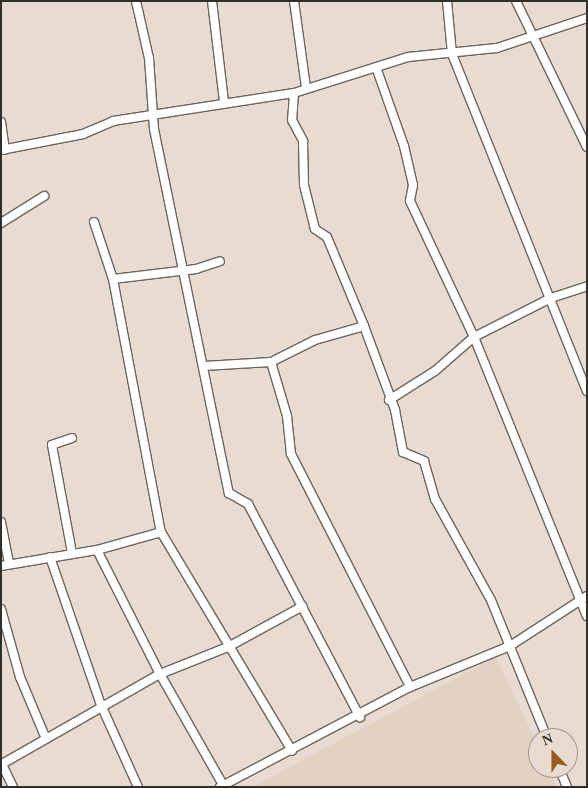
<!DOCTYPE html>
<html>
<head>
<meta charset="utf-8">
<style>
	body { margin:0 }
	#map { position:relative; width:588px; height:788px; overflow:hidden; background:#e8dcd2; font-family:"Times New Roman",serif }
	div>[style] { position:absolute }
	.built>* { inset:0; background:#e3d2c2 }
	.roads { filter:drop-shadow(1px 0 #6e645b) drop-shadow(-1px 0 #6e645b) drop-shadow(0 1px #6e645b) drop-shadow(0 -1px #6e645b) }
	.street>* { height:8px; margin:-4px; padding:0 4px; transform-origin:4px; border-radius:4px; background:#fff }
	span { translate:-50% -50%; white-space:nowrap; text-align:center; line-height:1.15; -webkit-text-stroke:4.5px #e8dcd2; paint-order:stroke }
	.frame { position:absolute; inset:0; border:2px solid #322e2a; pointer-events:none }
	.north { position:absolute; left:528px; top:728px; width:50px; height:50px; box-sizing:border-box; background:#e8dcd2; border:1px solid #9f968f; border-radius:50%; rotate:338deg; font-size:14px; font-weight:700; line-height:20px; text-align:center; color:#322e2a }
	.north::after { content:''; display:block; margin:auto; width:18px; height:22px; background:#985d1d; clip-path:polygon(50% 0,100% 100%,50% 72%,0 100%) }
</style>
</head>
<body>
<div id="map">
	<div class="built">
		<div style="clip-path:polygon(496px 657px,538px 746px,538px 768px,548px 768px,557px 787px,252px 787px)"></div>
	</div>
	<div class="roads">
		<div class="street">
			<div style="left:136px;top:1px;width:58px;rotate:77.2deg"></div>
			<div style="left:149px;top:58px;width:71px;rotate:86deg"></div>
			<div style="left:154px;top:129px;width:372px;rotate:78.4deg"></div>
			<div style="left:229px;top:493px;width:22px;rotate:30deg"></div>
			<div style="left:248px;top:504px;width:241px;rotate:62.3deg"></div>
			<div style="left:212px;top:1px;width:102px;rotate:83.2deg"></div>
			<div style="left:294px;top:1px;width:88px;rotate:82.1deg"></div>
			<div style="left:447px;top:1px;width:53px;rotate:84.6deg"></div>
			<div style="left:452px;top:54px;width:363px;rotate:68.2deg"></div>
			<div style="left:516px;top:1px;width:162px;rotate:64.1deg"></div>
			<div style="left:376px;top:67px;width:84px;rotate:70.5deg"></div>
			<div style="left:404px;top:146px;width:40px;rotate:77deg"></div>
			<div style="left:413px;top:185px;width:16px;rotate:101deg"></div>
			<div style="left:410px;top:201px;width:150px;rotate:64.8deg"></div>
			<div style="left:474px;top:337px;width:301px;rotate:68deg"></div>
			<div style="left:294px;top:93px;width:27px;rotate:94deg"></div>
			<div style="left:292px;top:120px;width:24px;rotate:62deg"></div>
			<div style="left:303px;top:141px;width:44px;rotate:88.7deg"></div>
			<div style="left:304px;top:185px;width:45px;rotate:76deg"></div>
			<div style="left:315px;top:229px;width:14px;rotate:34deg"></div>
			<div style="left:327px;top:237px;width:96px;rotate:67.4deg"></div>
			<div style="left:364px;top:326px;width:90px;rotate:69.7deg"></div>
			<div style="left:395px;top:410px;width:43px;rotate:79.2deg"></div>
			<div style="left:403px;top:452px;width:23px;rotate:23deg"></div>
			<div style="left:424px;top:461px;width:40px;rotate:74deg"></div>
			<div style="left:435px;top:499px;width:115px;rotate:61deg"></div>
			<div style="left:491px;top:600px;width:149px;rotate:67.9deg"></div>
			<div style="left:1px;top:122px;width:28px;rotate:82deg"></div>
			<div style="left:1px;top:150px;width:84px;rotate:-11deg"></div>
			<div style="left:83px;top:134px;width:33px;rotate:-23deg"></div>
			<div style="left:113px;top:121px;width:183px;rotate:-8.8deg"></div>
			<div style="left:294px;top:93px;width:120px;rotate:-17.5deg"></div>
			<div style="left:408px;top:57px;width:89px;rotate:-5.8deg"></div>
			<div style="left:497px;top:48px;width:95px;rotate:-18.4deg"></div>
			<div style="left:94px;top:222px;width:60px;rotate:71.6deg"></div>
			<div style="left:113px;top:279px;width:258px;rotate:79.3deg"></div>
			<div style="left:161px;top:532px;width:255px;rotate:59.1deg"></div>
			<div style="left:1px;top:223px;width:51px;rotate:-32.1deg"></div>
			<div style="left:113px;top:279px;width:84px;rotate:-6.9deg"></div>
			<div style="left:196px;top:269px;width:25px;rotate:-18deg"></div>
			<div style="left:271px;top:362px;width:56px;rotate:73.5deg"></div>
			<div style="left:287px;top:416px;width:38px;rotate:84deg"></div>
			<div style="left:291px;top:454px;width:262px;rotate:62.9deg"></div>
			<div style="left:204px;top:366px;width:67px;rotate:-3.4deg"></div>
			<div style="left:271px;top:362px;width:49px;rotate:-26.6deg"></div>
			<div style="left:315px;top:340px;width:51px;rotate:-15.9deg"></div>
			<div style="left:389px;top:400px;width:54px;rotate:-32.2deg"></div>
			<div style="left:435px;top:371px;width:52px;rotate:-41.1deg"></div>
			<div style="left:474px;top:337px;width:86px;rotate:-26.9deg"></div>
			<div style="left:551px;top:298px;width:38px;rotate:-18deg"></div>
			<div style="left:72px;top:438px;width:21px;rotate:161deg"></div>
			<div style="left:52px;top:445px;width:110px;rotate:79.5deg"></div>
			<div style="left:1px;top:522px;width:42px;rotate:79deg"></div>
			<div style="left:97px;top:550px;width:139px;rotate:63.1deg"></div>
			<div style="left:160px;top:674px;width:128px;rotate:60.4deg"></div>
			<div style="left:50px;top:557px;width:157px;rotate:71deg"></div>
			<div style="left:101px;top:705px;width:90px;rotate:65.7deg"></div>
			<div style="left:1px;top:566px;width:97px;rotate:-9.5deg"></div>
			<div style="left:97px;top:550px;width:66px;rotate:-15.7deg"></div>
			<div style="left:1px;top:609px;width:71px;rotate:74.4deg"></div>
			<div style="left:20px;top:677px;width:67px;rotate:67.2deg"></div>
			<div style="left:559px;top:768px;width:21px;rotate:67deg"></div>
			<div style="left:13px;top:787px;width:25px;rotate:-116deg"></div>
			<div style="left:2px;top:764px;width:182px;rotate:-29.7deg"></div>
			<div style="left:160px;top:674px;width:73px;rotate:-21.7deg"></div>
			<div style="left:228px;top:647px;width:85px;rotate:-28.7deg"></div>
			<div style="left:220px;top:787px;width:215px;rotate:-27.8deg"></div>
			<div style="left:410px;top:687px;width:108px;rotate:-22.3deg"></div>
			<div style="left:510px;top:646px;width:92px;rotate:-33deg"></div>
		</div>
	</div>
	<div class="frame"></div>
	<div class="north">N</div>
</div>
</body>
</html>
